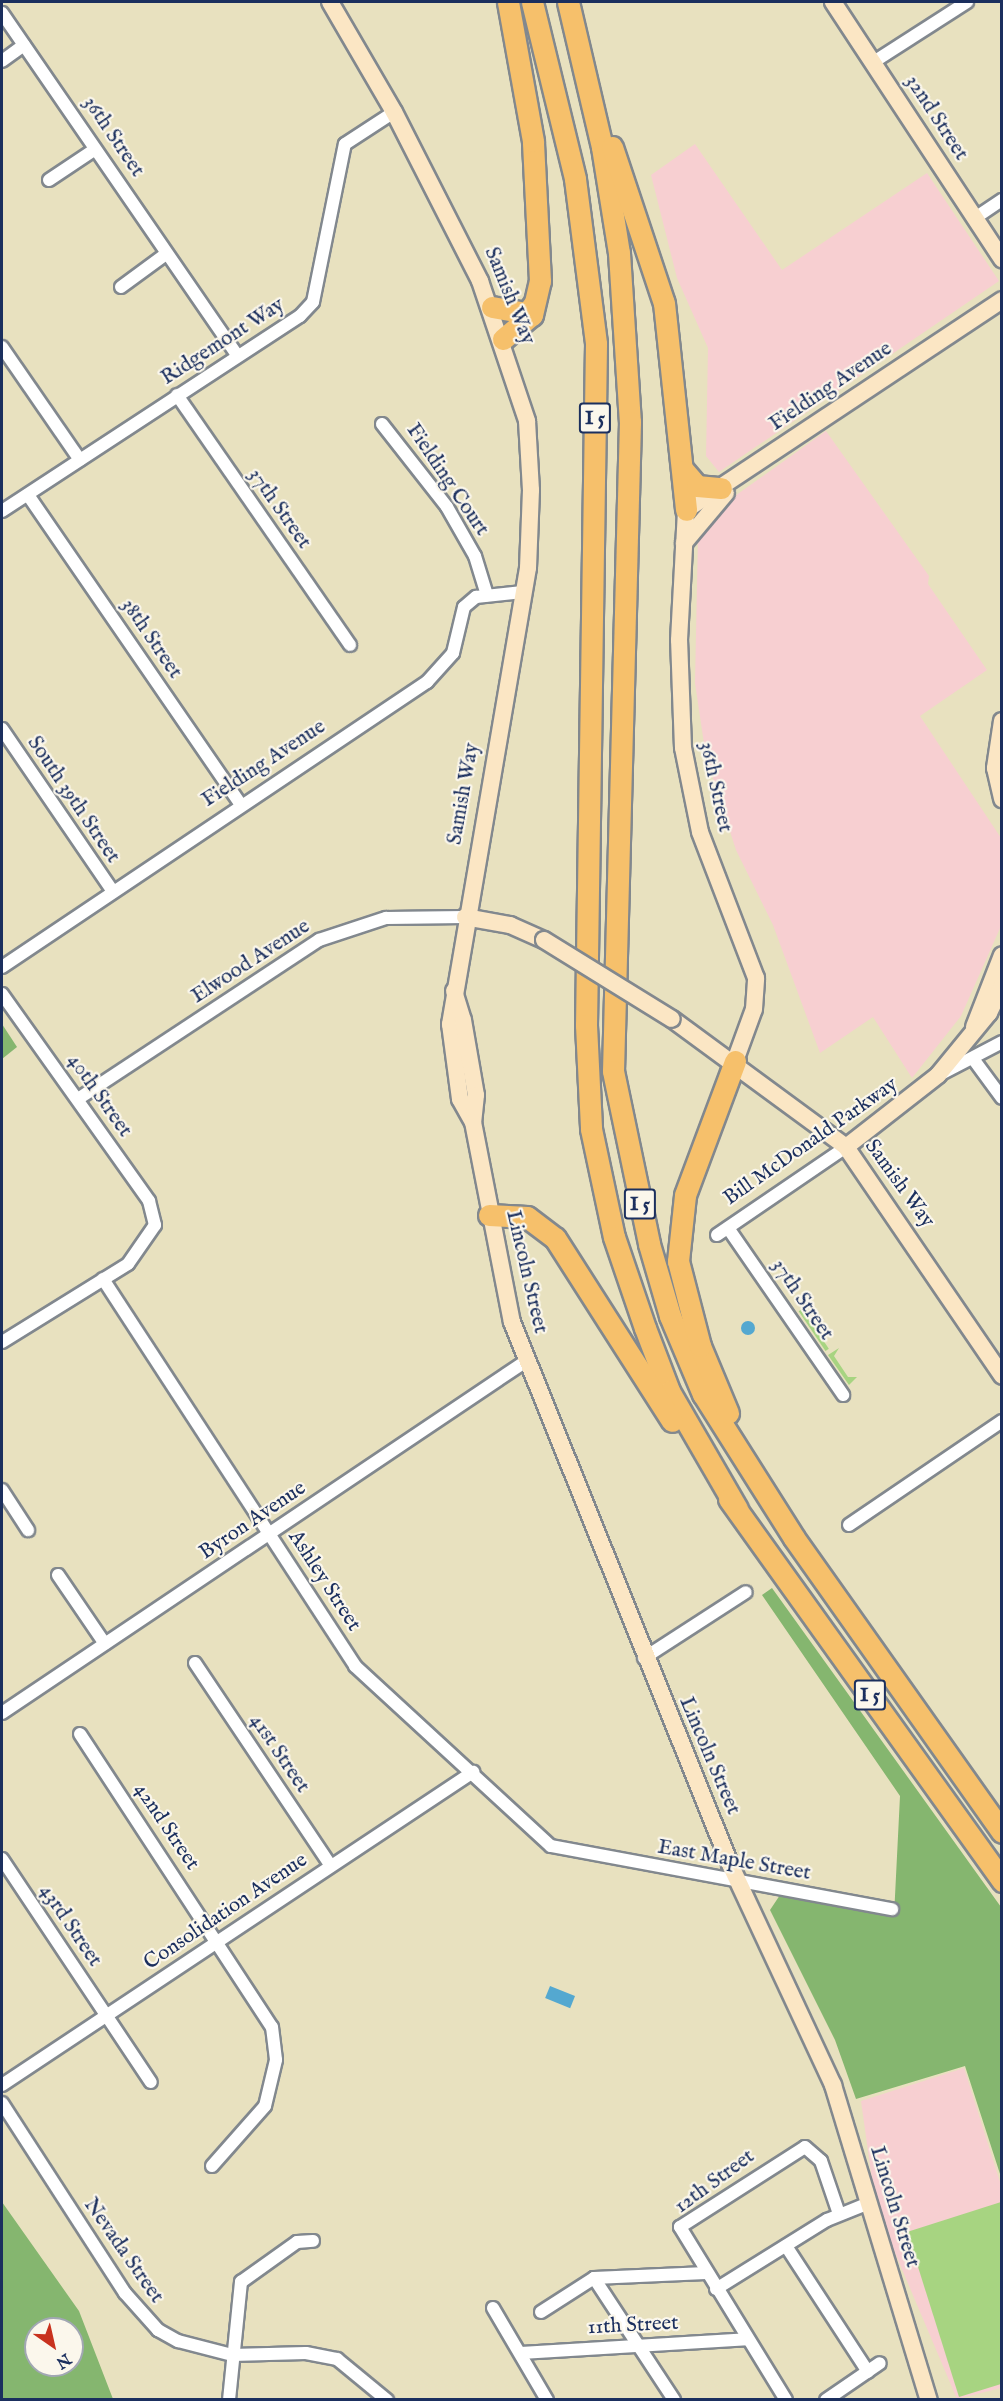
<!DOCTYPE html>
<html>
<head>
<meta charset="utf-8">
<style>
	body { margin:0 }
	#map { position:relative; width:1003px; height:2401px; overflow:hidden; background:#e8e1bf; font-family:"IM FELL English",serif }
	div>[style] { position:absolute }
	.built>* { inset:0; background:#f7cfd1 }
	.green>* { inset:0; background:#a7d481; transform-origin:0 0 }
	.forest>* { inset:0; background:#85b66f }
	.water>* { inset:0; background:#54a8d0; transform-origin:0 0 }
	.round { border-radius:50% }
	.roads { filter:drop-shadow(2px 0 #82888e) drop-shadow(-2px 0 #82888e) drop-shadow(0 2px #82888e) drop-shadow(0 -2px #82888e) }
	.street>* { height:12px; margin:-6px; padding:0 6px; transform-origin:6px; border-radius:6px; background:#fff }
	.secondary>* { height:16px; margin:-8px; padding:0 8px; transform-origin:8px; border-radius:8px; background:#fbe6c4 }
	.highway>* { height:21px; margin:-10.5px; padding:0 10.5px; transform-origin:10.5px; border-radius:10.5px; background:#f6c06b }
	.bridges { filter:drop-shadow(2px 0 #82888e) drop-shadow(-2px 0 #82888e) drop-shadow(0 2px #82888e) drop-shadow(0 -2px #82888e) }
	.secondary-bridge>* { height:16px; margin:-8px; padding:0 8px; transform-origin:8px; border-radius:8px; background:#fbe6c4 }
	span { translate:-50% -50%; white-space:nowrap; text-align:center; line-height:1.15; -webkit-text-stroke:4.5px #fbf7ec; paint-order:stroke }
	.shield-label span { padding:2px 4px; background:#fbf7ec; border:2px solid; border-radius:4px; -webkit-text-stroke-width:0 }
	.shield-label { font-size:20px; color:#1b2f5e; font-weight:700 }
	.street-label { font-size:21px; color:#1b2f5e }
	.frame { position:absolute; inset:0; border:3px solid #1b2f5e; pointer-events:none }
	.north { position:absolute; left:24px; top:2317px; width:60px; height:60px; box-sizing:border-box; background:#fbf7ec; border:2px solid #a1a7b3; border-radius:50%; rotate:146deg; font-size:16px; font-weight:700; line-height:24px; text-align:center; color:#1b2f5e }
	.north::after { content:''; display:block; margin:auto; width:21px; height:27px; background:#c8321e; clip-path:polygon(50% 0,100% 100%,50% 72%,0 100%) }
</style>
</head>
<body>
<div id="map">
	<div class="built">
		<div style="clip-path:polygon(695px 144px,782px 270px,927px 173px,999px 281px,719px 472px,706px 456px,708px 348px,677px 278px,651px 175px)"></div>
		<div style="clip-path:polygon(826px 431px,929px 576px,928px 584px,987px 670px,920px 716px,1001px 838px,1001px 926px,961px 1016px,912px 1078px,873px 1017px,820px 1053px,773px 925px,736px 850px,706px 757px,695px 683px,698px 536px,718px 508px)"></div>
		<div style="clip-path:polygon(964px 2068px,1001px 2185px,1001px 2388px,957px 2399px,876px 2208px,861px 2101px)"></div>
	</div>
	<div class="green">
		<div style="left:802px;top:1309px;width:48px;height:4px;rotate:56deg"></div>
		<div style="clip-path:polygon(839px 1348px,834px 1356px,848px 1377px,857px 1377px,849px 1385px,828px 1355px)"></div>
		<div style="clip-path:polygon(1001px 2202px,1001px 2384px,959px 2397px,907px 2232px)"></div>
	</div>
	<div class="forest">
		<div style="clip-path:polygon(2px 1024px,17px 1047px,2px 1059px)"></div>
		<div style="clip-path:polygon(772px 1588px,1001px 1907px,1001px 2177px,965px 2066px,856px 2099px,835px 2040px,770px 1910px,780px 1895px,894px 1916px,900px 1796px,762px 1595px)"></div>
		<div style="clip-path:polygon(evenodd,2px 2202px,79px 2311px,113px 2399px,2px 2399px,2px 2202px,36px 2329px,72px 2329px,72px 2365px,36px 2365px,36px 2329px)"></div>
	</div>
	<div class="water">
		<div class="round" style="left:741px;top:1321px;width:14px;height:14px"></div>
		<div style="left:550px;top:1986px;width:27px;height:13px;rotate:22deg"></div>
	</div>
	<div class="roads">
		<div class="street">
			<div style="left:2px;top:13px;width:416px;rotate:55.5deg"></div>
			<div style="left:2px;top:61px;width:27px;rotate:-36deg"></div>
			<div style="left:872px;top:63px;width:113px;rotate:-32.7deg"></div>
			<div style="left:49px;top:180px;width:54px;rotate:-33.7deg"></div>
			<div style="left:975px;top:218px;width:32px;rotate:-34deg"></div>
			<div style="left:121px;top:287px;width:56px;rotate:-36.3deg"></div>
			<div style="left:2px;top:347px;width:137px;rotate:55.4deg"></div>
			<div style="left:177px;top:395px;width:304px;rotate:55.3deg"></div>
			<div style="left:382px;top:424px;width:105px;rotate:51.9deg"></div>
			<div style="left:447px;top:507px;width:56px;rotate:60.3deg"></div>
			<div style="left:475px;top:556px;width:41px;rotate:72.9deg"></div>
			<div style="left:28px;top:495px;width:376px;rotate:55.5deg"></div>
			<div style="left:2px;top:511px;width:356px;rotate:-33.2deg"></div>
			<div style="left:300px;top:316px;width:19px;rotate:-47deg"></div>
			<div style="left:313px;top:302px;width:161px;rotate:-78.6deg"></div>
			<div style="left:345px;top:144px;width:59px;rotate:-33.1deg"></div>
			<div style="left:2px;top:729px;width:197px;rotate:55.7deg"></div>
			<div style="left:2px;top:967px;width:512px;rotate:-33.85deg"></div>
			<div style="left:427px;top:682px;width:39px;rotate:-48deg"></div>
			<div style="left:453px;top:653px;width:47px;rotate:-76.6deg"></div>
			<div style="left:464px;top:607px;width:16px;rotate:-40deg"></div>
			<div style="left:476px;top:597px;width:47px;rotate:-6.1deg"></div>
			<div style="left:2px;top:994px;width:254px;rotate:54.6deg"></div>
			<div style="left:149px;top:1201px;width:25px;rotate:76deg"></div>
			<div style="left:155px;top:1225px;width:47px;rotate:124.7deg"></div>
			<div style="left:128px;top:1264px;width:148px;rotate:148.2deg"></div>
			<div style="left:974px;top:1060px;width:47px;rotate:53.6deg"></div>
			<div style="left:939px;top:1075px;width:71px;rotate:-27.6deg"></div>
			<div style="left:78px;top:1099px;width:289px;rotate:-33.4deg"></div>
			<div style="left:319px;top:940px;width:71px;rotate:-18.2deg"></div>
			<div style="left:386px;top:918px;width:79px;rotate:-0.7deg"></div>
			<div style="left:728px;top:1228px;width:203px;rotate:55.4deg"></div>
			<div style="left:717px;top:1235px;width:156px;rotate:-34.3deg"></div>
			<div style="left:103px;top:1279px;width:462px;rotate:56.9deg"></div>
			<div style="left:355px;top:1666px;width:266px;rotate:42.6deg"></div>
			<div style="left:551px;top:1846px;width:347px;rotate:10.5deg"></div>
			<div style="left:2px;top:1490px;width:48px;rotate:57deg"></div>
			<div style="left:849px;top:1525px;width:185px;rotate:-34.2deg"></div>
			<div style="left:58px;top:1575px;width:83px;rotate:55.7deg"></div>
			<div style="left:644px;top:1658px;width:121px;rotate:-32.9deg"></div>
			<div style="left:195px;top:1663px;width:244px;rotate:56.2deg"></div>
			<div style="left:2px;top:1713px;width:631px;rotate:-33.89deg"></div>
			<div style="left:80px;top:1734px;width:350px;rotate:56.8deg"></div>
			<div style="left:272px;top:2027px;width:33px;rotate:83deg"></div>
			<div style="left:276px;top:2060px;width:47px;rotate:103.4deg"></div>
			<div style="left:265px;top:2106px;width:80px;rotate:131.5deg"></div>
			<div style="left:2px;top:1859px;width:268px;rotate:56.3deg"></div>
			<div style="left:2px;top:2085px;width:566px;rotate:-33.61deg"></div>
			<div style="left:2px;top:2103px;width:226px;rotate:57.1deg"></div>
			<div style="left:125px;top:2293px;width:50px;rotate:48.3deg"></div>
			<div style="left:158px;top:2330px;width:23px;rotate:29deg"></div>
			<div style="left:178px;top:2341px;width:56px;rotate:14.5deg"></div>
			<div style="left:232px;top:2355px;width:74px;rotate:-1.5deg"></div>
			<div style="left:306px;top:2353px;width:32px;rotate:11deg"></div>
			<div style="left:337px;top:2359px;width:65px;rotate:39.4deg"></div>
			<div style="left:786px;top:2246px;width:150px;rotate:56.9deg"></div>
			<div style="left:594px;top:2278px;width:146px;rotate:56.7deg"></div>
			<div style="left:716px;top:2289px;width:131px;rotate:-31.9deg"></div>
			<div style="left:827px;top:2220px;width:45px;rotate:-22deg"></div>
			<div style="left:493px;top:2308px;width:107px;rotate:59.6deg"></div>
			<div style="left:541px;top:2312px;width:63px;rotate:-32.7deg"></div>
			<div style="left:594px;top:2278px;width:112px;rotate:-2.6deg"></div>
			<div style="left:521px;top:2353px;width:226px;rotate:-3.5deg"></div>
			<div style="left:229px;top:2400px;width:119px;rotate:-84.2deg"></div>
			<div style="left:241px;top:2282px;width:69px;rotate:-35.5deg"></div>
			<div style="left:297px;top:2242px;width:16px;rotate:-4deg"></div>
			<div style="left:786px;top:2400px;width:203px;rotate:-121.5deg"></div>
			<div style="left:680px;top:2227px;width:148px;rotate:-32.6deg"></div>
			<div style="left:805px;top:2147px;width:21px;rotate:41deg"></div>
			<div style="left:821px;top:2161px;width:56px;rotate:71.2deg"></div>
			<div style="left:826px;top:2400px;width:65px;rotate:-34.4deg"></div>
		</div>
		<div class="secondary">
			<div style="left:330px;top:2px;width:127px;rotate:59.8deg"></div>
			<div style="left:394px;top:112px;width:190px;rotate:63deg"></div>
			<div style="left:480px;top:281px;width:148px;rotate:71.4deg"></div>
			<div style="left:527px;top:421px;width:69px;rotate:86.7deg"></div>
			<div style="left:531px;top:490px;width:78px;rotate:92.2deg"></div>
			<div style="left:528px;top:568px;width:463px;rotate:99.7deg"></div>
			<div style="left:450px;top:1024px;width:76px;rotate:82.4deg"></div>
			<div style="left:460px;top:1099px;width:26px;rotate:61deg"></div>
			<div style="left:833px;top:2px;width:308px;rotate:56.7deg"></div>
			<div style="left:684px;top:543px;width:65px;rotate:-50deg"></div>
			<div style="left:1002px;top:721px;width:48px;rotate:98.5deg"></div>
			<div style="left:995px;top:768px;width:32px;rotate:77deg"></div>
			<div style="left:465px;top:917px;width:46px;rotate:10.1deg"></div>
			<div style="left:510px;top:925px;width:37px;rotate:24deg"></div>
			<div style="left:454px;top:991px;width:30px;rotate:73deg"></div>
			<div style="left:463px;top:1020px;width:76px;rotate:80.2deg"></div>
			<div style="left:476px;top:1095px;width:27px;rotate:96deg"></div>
			<div style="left:473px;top:1122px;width:204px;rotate:79deg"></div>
			<div style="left:512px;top:1322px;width:584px;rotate:68.09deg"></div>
			<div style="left:730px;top:1864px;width:244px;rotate:65deg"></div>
			<div style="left:833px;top:2085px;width:329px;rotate:73.1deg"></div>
			<div style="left:672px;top:1019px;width:216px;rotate:36.3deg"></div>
			<div style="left:846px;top:1147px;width:277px;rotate:55.7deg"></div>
			<div style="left:974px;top:1027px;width:77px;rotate:-68.7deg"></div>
			<div style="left:735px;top:1061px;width:55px;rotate:-69.9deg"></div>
			<div style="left:754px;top:1009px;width:31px;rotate:-86deg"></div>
			<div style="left:756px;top:978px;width:156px;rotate:-111deg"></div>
			<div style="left:700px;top:832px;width:86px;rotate:-101.4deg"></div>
			<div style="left:683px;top:748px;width:108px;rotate:-92.1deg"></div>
			<div style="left:679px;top:640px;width:130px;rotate:-86.9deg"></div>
			<div style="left:686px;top:510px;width:379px;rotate:-33.6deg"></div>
			<div style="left:846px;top:1147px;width:117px;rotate:-38deg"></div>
			<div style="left:938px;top:1075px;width:80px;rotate:-50.6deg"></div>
			<div style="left:989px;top:1013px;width:31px;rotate:-65deg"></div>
		</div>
		<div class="highway">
			<div style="left:532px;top:2px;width:182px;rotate:76.3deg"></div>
			<div style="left:575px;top:179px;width:166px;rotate:82.7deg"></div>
			<div style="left:596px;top:344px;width:681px;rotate:90.84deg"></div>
			<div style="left:586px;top:1025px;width:104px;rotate:87.2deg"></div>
			<div style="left:591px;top:1129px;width:110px;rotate:78deg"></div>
			<div style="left:614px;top:1237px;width:96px;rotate:71.2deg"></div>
			<div style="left:645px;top:1328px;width:67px;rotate:69.1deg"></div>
			<div style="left:669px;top:1391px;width:136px;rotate:60deg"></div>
			<div style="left:568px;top:2px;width:149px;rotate:76.8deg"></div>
			<div style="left:602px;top:147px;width:107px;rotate:80.9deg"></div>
			<div style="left:619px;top:253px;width:169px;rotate:86.3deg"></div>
			<div style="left:630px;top:422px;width:649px;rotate:91.5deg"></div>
			<div style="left:613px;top:1071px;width:177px;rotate:78.2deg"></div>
			<div style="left:649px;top:1244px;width:75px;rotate:73.7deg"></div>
			<div style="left:670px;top:1316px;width:85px;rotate:67.1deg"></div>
			<div style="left:703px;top:1394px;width:170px;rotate:57.7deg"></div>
			<div style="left:794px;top:1538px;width:360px;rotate:54.7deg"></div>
			<div style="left:612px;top:147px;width:164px;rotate:71.6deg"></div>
			<div style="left:664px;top:303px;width:208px;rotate:83.9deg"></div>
			<div style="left:492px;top:307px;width:36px;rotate:10deg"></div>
			<div style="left:527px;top:313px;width:11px;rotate:-52deg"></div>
			<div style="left:503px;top:339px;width:38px;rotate:-40deg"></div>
			<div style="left:532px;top:315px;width:35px;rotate:-77deg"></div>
			<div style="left:540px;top:281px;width:140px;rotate:-92.9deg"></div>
			<div style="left:533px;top:141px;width:141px;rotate:-100.2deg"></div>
			<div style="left:684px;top:471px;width:20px;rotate:49deg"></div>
			<div style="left:697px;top:486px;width:24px;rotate:5deg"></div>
			<div style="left:489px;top:1215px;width:38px;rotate:3deg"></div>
			<div style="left:527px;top:1217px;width:35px;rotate:37deg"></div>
			<div style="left:555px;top:1238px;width:217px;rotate:57.4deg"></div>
			<div style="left:728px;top:1413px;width:73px;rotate:-112.7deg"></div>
			<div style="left:700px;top:1346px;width:88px;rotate:-104.5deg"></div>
			<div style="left:678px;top:1261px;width:66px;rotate:-83.9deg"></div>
			<div style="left:685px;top:1195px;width:143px;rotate:-69.5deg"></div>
			<div style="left:729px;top:1499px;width:470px;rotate:54.4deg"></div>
		</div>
	</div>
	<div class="bridges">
		<div class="secondary-bridge">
			<div style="left:544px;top:940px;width:150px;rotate:31.7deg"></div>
		</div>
	</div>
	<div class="shield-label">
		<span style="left:595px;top:418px">I 5</span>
		<span style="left:640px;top:1204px">I 5</span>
		<span style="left:870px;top:1695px">I 5</span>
	</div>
	<div class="street-label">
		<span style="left:936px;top:118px;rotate:57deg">32nd Street</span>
		<span style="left:113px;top:137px;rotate:56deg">36th Street</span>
		<span style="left:509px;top:296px;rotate:68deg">Samish Way</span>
		<span style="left:223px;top:342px;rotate:-33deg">Ridgemont Way</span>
		<span style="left:831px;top:387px;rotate:-34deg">Fielding Avenue</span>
		<span style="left:447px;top:480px;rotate:56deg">Fielding Court</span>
		<span style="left:279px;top:509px;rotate:55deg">37th Street</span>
		<span style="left:151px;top:639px;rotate:56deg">38th Street</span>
		<span style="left:264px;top:764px;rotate:-33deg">Fielding Avenue</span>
		<span style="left:715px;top:787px;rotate:78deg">36th Street</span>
		<span style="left:464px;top:794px;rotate:-80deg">Samish Way</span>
		<span style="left:73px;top:800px;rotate:56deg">South 39th Street</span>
		<span style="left:251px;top:962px;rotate:-33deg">Elwood Avenue</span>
		<span style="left:99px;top:1096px;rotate:55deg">40th Street</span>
		<span style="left:811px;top:1142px;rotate:-35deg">Bill McDonald Parkway</span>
		<span style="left:899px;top:1184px;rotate:54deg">Samish Way</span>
		<span style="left:526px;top:1272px;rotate:77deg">Lincoln Street</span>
		<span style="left:802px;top:1300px;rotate:56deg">37th Street</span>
		<span style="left:253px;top:1521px;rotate:-34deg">Byron Avenue</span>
		<span style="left:324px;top:1581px;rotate:57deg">Ashley Street</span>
		<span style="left:279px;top:1754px;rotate:56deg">41st Street</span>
		<span style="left:709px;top:1756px;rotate:67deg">Lincoln Street</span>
		<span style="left:166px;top:1827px;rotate:56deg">42nd Street</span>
		<span style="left:734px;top:1861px;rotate:10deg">East Maple Street</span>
		<span style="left:226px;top:1912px;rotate:-34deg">Consolidation Avenue</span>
		<span style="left:70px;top:1926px;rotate:56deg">43rd Street</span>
		<span style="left:715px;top:2182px;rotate:-36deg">12th Street</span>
		<span style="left:894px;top:2207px;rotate:73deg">Lincoln Street</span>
		<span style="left:123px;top:2251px;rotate:55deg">Nevada Street</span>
		<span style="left:633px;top:2326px;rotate:-3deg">11th Street</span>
	</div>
	<div class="frame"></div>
	<div class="north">N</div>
</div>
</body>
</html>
